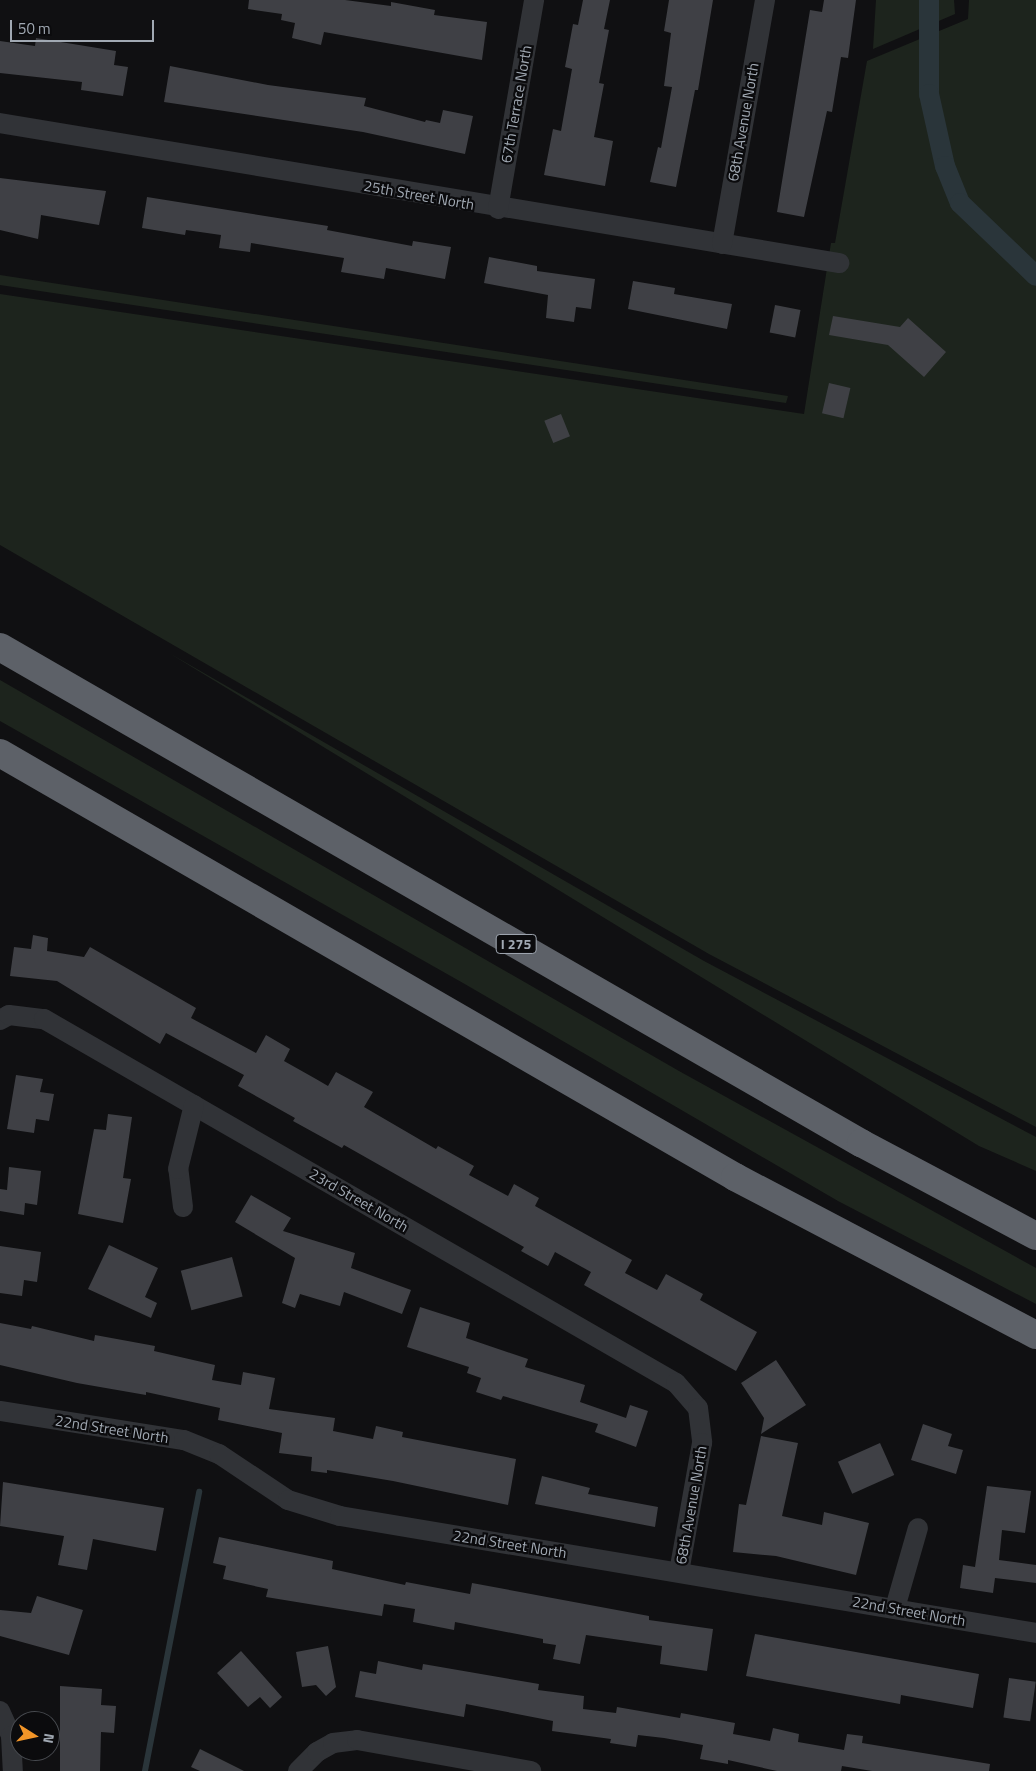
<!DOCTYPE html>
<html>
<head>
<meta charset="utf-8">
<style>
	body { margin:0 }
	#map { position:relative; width:1036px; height:1771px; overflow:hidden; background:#101012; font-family:"Titillium Web",sans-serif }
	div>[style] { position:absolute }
	.green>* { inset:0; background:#1d241d }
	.stream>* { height:5.5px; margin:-2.75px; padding:0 2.75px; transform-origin:2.75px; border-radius:2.75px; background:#2a353a }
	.canal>* { height:20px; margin:-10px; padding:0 10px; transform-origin:10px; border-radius:10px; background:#2a353a }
	.building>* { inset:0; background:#3f4045; transform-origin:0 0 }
	.minor>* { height:20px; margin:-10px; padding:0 10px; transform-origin:10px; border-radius:10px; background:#313337 }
	.highway>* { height:28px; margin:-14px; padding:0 14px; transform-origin:14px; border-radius:14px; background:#5d6168 }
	span { translate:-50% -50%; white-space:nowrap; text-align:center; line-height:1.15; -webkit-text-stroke:4.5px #0b0b0d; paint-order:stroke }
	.shield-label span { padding:1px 4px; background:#0b0b0d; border:1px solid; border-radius:4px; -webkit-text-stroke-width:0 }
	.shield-label { font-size:14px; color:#a1a9b3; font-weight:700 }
	.street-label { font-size:15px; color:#a1a9b3 }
	.north { position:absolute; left:10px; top:1711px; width:50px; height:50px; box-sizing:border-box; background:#0b0b0d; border:1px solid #474a4f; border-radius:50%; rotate:100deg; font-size:14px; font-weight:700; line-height:20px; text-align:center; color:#a1a9b3 }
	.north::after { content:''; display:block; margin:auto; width:18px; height:22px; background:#f29528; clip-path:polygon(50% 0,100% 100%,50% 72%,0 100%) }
	.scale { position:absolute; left:10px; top:20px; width:144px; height:22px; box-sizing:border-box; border:2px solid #a1a9b3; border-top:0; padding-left:6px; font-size:15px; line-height:18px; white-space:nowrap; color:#a1a9b3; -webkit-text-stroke:4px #0b0b0d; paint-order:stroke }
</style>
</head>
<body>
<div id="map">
	<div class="green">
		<div style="clip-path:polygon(876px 0,954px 0,955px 14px,873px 49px)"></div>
		<div style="clip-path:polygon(969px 0,1036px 0,1036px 1127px,709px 954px,0 545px,0 294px,804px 414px,831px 243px,835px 243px,867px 61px,968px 19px)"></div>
		<div style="clip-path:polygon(0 275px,327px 325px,788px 396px,786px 403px,0 285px)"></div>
		<div style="clip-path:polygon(169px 653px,704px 961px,1036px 1137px,1036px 1171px,979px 1146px)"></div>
		<div style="clip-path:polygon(0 680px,679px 1071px,1036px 1268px,1036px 1304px,838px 1201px,463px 983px,0 721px)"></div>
	</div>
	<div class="stream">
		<div style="left:145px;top:1771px;width:284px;rotate:-79deg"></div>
	</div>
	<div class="canal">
		<div style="left:929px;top:0;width:94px;rotate:90deg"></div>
		<div style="left:929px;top:94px;width:74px;rotate:77.5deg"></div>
		<div style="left:945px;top:166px;width:40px;rotate:68deg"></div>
		<div style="left:960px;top:203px;width:105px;rotate:43.8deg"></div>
	</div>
	<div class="building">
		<div style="clip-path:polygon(249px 0,345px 0,391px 6px,391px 2px,435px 10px,434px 15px,487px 22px,482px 60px,324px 32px,321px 45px,292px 38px,295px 23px,281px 20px,282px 14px,248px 9px)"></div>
		<div style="clip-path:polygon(583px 0,610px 0,604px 29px,609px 30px,599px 83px,604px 84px,594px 137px,613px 141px,605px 186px,544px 175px,553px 129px,561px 131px,572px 69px,565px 67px,573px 24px,578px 25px)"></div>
		<div style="clip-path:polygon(669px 0,713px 0,698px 90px,695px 90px,676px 187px,650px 182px,658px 147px,661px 148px,672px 87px,664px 86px,671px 33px,664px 31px)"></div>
		<div style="clip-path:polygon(824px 0,856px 0,848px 58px,841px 57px,832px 112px,827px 111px,804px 217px,777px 212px,810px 10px,822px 12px)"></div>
		<div style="clip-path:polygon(36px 38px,116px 51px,114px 65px,128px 67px,123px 96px,81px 90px,82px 82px,0 73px,0 41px,35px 46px)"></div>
		<div style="clip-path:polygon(170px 66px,268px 85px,366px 98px,364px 106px,425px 122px,426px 120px,440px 123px,443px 110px,473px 116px,465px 154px,363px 132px,164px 102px)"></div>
		<div style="clip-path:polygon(0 178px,106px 191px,99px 225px,41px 215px,38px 239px,0 230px)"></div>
		<div style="clip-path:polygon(147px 197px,328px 226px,327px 230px,412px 246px,413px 241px,451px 247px,445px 279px,386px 268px,384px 279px,341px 272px,344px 258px,251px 243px,250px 252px,219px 248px,221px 235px,186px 230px,185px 235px,142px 228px)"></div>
		<div style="clip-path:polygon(489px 257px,537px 266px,537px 271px,595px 279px,591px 309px,576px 307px,574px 322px,546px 318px,548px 295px,484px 283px)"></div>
		<div style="clip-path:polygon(633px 281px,675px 288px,674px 294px,732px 304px,727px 329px,628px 309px)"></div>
		<div style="left:775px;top:305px;width:26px;height:28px;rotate:11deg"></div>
		<div style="clip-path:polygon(833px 316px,900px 327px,908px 318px,946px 352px,924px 377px,888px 345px,829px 335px)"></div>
		<div style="left:829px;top:383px;width:22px;height:31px;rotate:13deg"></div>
		<div style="left:561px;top:414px;width:24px;height:18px;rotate:68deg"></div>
		<div style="clip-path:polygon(33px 935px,48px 938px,47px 951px,84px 957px,90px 947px,196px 1008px,191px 1018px,256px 1053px,266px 1035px,290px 1049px,284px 1061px,316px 1079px,328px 1086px,336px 1072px,373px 1092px,364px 1107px,436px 1149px,438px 1146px,474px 1166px,469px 1175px,508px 1196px,514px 1184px,539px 1198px,535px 1206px,632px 1260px,625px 1273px,657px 1290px,666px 1274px,703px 1294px,700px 1300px,757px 1332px,736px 1371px,584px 1285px,591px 1272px,555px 1252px,548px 1266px,521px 1251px,524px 1247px,344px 1145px,342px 1148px,293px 1121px,295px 1118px,238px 1086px,244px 1075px,166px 1033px,160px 1044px,57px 981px,10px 976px,14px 947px,31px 949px)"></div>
		<div style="clip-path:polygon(16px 1075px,43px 1079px,40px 1092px,54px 1094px,49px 1121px,36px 1119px,34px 1133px,7px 1129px)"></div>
		<div style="clip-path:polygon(108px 1114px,132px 1117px,123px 1178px,131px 1179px,123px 1223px,78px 1214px,94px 1129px,106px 1130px)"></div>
		<div style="clip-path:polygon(9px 1167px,41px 1171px,37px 1205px,25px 1203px,24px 1215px,0 1211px,0 1189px,7px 1190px)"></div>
		<div style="clip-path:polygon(251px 1195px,291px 1218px,283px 1231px,355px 1253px,351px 1268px,411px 1290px,402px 1314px,344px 1292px,340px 1306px,300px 1294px,295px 1308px,282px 1303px,295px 1258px,235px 1222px)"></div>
		<div style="clip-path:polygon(109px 1245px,158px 1268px,145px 1297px,157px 1303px,151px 1318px,88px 1289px)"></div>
		<div style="clip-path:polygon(0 1246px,41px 1252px,37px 1282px,24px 1280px,22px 1296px,0 1293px)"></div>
		<div style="left:232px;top:1257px;width:41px;height:53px;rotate:75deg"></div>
		<div style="clip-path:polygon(420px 1307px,470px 1323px,466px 1338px,528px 1359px,525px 1367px,585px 1385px,580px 1402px,626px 1418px,630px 1405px,648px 1411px,636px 1447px,595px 1432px,598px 1424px,503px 1396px,501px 1400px,476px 1392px,481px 1378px,467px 1373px,469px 1367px,407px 1347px)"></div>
		<div style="clip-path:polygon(0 1323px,31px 1329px,32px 1326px,94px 1341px,95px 1335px,155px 1346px,154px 1351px,215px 1365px,212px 1380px,241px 1385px,243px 1372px,275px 1378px,269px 1409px,335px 1418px,333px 1431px,373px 1439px,376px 1426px,403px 1432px,402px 1437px,516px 1459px,508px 1505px,393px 1481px,327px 1470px,327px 1473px,311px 1471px,312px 1457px,279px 1453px,282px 1433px,218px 1420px,220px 1408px,146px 1392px,146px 1395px,77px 1383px,0 1365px)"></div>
		<div style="clip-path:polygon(776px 1360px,806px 1405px,761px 1434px,764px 1418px,741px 1383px)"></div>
		<div style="clip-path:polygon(923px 1424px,952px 1434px,948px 1446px,963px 1450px,956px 1474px,911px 1460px)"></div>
		<div style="clip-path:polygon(761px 1436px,798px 1443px,782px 1516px,822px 1525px,824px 1512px,869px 1523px,856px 1575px,776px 1556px,733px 1552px,739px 1504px,746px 1505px)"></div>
		<div style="left:880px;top:1443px;width:35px;height:46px;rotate:66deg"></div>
		<div style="clip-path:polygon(542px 1476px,590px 1488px,588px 1494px,658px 1507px,655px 1527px,535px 1504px)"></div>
		<div style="clip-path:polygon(3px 1482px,164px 1508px,156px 1551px,93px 1539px,87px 1570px,58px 1565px,64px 1536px,0 1526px)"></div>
		<div style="clip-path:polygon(987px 1486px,1031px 1491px,1025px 1533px,1002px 1530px,999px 1560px,1036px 1565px,1036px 1583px,995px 1578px,993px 1593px,960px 1588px,963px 1565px,975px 1567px)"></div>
		<div style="clip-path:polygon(219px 1537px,333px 1561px,332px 1569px,405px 1585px,406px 1582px,470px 1594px,472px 1583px,649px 1616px,649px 1620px,713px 1629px,707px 1671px,660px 1664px,662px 1646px,586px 1635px,580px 1664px,553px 1659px,556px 1645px,543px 1643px,543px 1639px,455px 1622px,454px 1630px,413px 1622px,415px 1609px,384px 1604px,382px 1616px,266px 1597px,268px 1589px,223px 1579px,226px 1566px,213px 1563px)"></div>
		<div style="clip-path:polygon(37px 1596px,83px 1610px,69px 1655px,0 1636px,0 1610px,31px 1613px)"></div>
		<div style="clip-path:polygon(755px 1634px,979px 1674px,973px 1708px,901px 1695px,900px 1704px,746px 1676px)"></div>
		<div style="clip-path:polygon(328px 1646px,336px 1687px,326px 1696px,316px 1685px,302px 1687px,296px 1652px)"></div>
		<div style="clip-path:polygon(241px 1651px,282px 1697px,270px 1708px,260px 1697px,248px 1707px,217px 1673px)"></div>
		<div style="clip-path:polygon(378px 1661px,422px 1670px,423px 1664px,539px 1684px,538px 1690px,584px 1696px,583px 1709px,616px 1713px,617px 1707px,680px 1718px,681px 1713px,735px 1723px,733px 1734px,770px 1741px,773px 1728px,799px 1734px,798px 1742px,844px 1750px,847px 1734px,863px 1736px,862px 1743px,990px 1764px,989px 1771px,872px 1771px,842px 1766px,841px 1771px,777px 1771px,728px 1760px,728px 1764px,700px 1759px,703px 1745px,664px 1738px,638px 1735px,636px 1747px,610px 1743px,611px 1739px,552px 1731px,553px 1721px,466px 1704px,464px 1717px,355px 1697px,360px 1671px,376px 1674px)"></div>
		<div style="left:1009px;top:1678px;width:27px;height:40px;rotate:8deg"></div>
		<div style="clip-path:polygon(60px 1686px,102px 1689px,101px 1705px,116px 1706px,114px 1733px,101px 1732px,100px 1771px,60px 1771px)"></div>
		<div style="clip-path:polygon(200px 1749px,244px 1771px,200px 1771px,191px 1767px)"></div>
	</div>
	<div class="minor">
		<div style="left:0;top:123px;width:851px;rotate:9.47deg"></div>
		<div style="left:498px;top:209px;width:212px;rotate:-80.2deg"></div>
		<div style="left:722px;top:244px;width:248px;rotate:-80deg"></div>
		<div style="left:0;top:1020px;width:10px;rotate:-29deg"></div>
		<div style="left:9px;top:1015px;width:35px;rotate:7deg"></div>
		<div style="left:44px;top:1019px;width:729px;rotate:29.94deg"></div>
		<div style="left:676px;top:1383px;width:33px;rotate:49deg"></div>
		<div style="left:698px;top:1408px;width:35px;rotate:83deg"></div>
		<div style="left:702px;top:1443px;width:131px;rotate:100.1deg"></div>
		<div style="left:183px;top:1207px;width:38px;rotate:-97deg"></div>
		<div style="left:178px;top:1169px;width:66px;rotate:-76deg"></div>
		<div style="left:0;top:1411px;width:186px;rotate:9deg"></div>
		<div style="left:184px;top:1440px;width:38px;rotate:22deg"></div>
		<div style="left:219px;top:1454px;width:83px;rotate:33.7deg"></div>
		<div style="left:288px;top:1500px;width:54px;rotate:17.1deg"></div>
		<div style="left:340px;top:1516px;width:706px;rotate:9.54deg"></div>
		<div style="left:895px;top:1608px;width:83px;rotate:-74deg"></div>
		<div style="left:0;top:1711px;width:27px;rotate:66deg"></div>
		<div style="left:11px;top:1736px;width:35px;rotate:87deg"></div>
		<div style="left:298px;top:1771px;width:27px;rotate:-45deg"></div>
		<div style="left:317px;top:1752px;width:18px;rotate:-29deg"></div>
		<div style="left:333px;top:1743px;width:24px;rotate:-7deg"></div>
		<div style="left:357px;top:1740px;width:177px;rotate:10.1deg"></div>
	</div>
	<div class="highway">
		<div style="left:0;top:647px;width:994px;rotate:29.95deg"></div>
		<div style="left:861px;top:1143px;width:198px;rotate:28deg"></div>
		<div style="left:0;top:753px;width:849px;rotate:29.98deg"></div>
		<div style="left:735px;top:1177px;width:340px;rotate:27.7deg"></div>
	</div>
	<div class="shield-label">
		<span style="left:516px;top:944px">I 275</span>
	</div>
	<div class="street-label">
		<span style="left:516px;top:104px;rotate:-80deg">67th Terrace North</span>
		<span style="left:743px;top:122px;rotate:-80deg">68th Avenue North</span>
		<span style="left:419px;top:195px;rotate:10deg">25th Street North</span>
		<span style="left:359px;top:1200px;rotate:30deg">23rd Street North</span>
		<span style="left:112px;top:1429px;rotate:9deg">22nd Street North</span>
		<span style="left:691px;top:1505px;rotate:-80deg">68th Avenue North</span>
		<span style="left:510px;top:1544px;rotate:9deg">22nd Street North</span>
		<span style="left:909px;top:1611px;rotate:10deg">22nd Street North</span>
	</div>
	<div class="north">N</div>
	<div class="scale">50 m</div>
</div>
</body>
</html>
